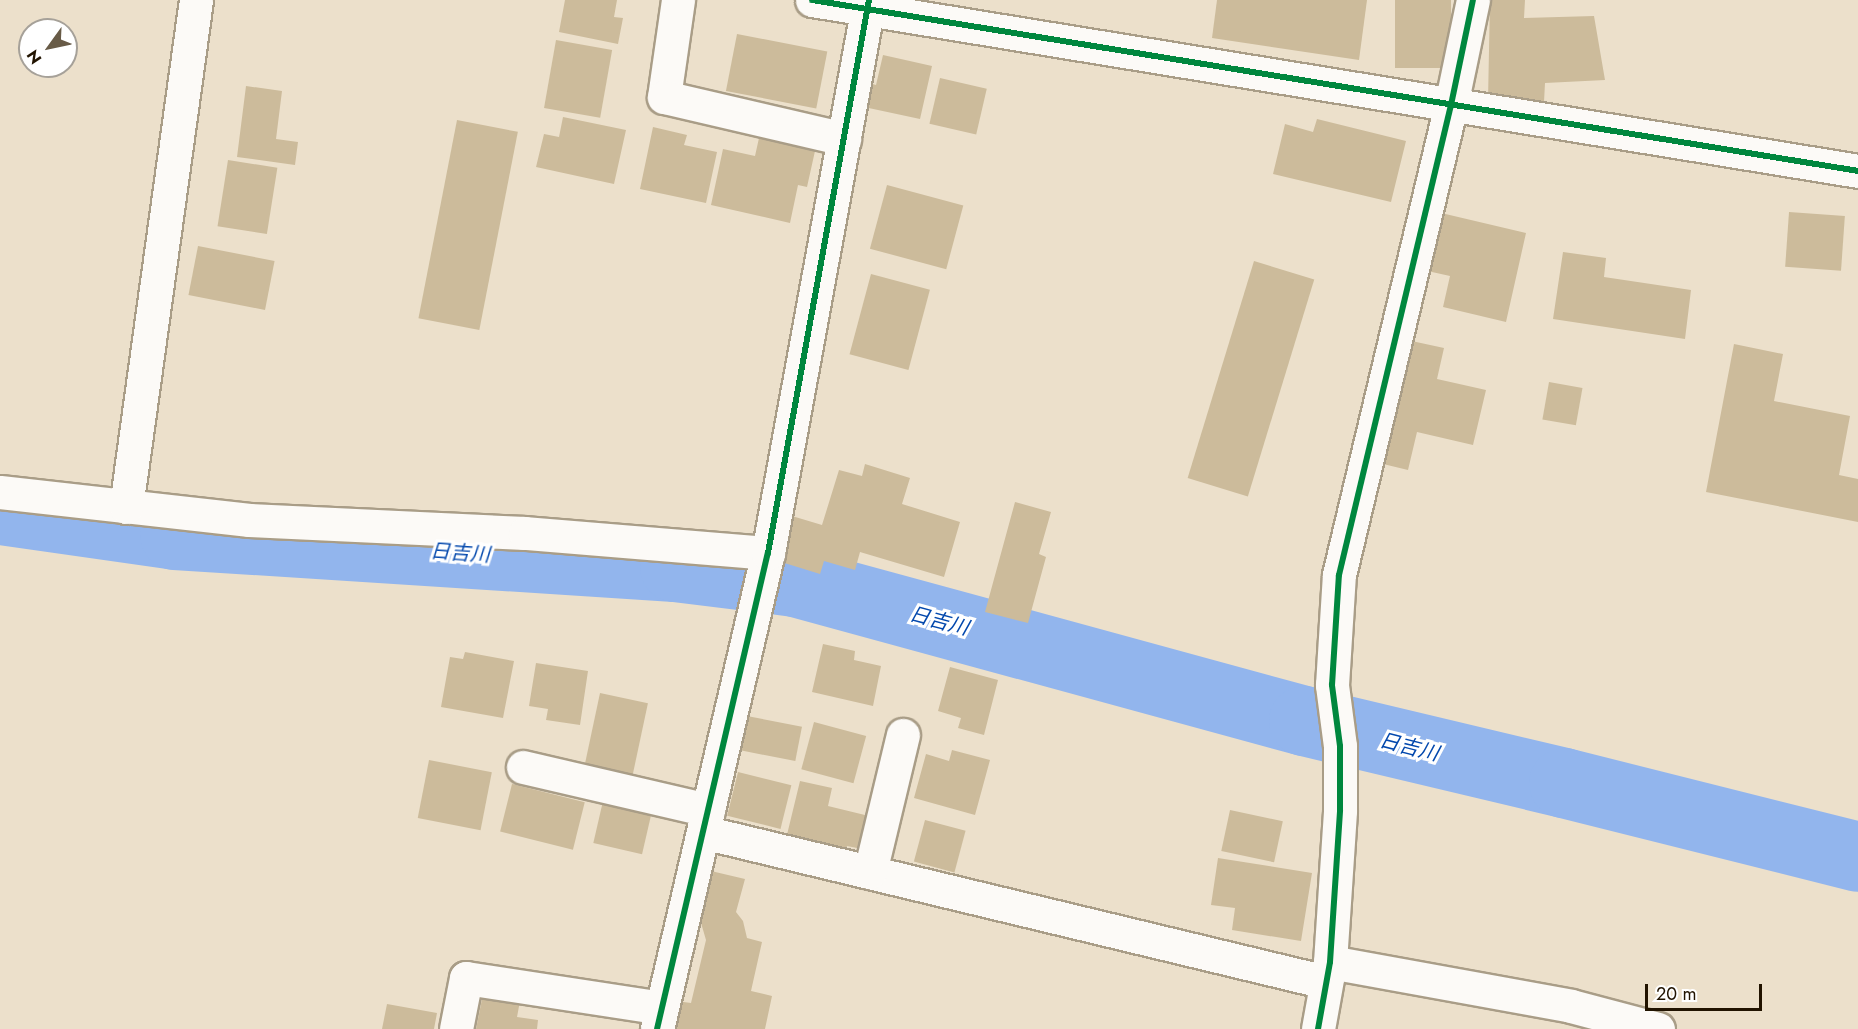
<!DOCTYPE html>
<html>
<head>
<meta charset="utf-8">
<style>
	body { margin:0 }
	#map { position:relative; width:1858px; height:1029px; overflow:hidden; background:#ece0cb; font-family:Jost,"Noto Sans JP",sans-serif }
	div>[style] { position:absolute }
	.river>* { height:70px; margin:-35px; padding:0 35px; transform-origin:35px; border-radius:35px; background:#92b5ed }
	.building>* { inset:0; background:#ccbb9b; transform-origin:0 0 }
	.roads { filter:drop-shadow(2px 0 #a99d87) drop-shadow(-2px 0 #a99d87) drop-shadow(0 2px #a99d87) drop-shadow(0 -2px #a99d87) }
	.street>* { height:33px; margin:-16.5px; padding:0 16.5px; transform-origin:16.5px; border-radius:16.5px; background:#fcfaf7 }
	.cycleway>* { height:6px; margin:-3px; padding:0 3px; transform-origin:3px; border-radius:3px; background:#00873e }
	span { translate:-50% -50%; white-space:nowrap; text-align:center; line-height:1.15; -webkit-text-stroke:6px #fff; paint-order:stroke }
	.water-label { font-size:20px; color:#0348ad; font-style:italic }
	.north { position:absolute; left:18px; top:18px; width:60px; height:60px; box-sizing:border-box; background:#fff; border:2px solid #a6a199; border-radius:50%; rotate:237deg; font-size:16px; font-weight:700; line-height:24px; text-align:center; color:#211300 }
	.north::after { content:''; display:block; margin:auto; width:21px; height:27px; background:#685b47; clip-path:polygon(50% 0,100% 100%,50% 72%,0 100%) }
	.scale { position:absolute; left:1645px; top:984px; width:117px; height:27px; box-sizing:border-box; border:3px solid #211300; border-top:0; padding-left:8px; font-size:18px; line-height:21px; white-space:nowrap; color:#211300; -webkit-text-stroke:4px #fff; paint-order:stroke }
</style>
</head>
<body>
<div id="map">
	<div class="river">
		<div style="left:0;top:510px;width:177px;rotate:8.1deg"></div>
		<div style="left:175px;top:535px;width:501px;rotate:3.66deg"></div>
		<div style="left:675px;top:567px;width:121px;rotate:7.1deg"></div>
		<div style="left:795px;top:582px;width:528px;rotate:15.27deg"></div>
		<div style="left:1304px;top:721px;width:267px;rotate:13.4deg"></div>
		<div style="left:1564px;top:783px;width:303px;rotate:14.1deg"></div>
	</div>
	<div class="building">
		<div style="clip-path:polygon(565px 0,617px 0,614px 17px,623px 18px,618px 44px,559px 32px)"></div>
		<div style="clip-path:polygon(1217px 0,1367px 0,1359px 60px,1212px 38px)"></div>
		<div style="left:1395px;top:0;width:56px;height:68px"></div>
		<div style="clip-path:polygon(1490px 0,1525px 0,1524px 18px,1594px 16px,1605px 80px,1545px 83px,1544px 102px,1488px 100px)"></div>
		<div style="left:737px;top:34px;width:92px;height:58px;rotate:11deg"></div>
		<div style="left:556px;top:40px;width:57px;height:69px;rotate:10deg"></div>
		<div style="clip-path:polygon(883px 55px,932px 66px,920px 119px,864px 107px,869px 83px,876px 85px)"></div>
		<div style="left:940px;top:78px;width:48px;height:47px;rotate:13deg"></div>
		<div style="clip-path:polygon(246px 86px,282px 91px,276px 139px,298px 142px,295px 165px,237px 157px)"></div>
		<div style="clip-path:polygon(563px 117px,626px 130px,614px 184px,536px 167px,544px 134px,559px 137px)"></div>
		<div style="clip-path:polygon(1317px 119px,1406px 141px,1391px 202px,1273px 174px,1285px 124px,1313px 132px)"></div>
		<div style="left:457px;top:120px;width:62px;height:202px;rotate:11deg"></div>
		<div style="clip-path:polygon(653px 127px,687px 135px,684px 145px,717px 152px,706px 203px,640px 189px)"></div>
		<div style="clip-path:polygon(759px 138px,815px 151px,807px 187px,798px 185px,790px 223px,711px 205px,723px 149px,755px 156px)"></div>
		<div style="left:228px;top:160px;width:50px;height:67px;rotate:9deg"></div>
		<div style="left:887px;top:185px;width:79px;height:66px;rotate:15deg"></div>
		<div style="clip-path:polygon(1437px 212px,1526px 233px,1506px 322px,1443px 307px,1450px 276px,1423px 270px)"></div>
		<div style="left:1789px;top:212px;width:56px;height:55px;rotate:4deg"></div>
		<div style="left:198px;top:246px;width:78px;height:50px;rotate:11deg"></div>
		<div style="clip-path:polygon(1563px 252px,1606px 258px,1604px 277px,1691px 290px,1685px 339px,1553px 319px)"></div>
		<div style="left:1254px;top:261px;width:63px;height:227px;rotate:17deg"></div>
		<div style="left:871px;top:274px;width:61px;height:83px;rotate:15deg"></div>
		<div style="clip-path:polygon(1407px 340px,1444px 348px,1437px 379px,1486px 390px,1473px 445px,1417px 432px,1408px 470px,1379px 463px)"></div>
		<div style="clip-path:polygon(1734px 344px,1783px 354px,1774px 401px,1850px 416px,1839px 475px,1858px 479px,1858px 522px,1706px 492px)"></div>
		<div style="left:1549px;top:382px;width:34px;height:38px;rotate:10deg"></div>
		<div style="clip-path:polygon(865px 464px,910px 478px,902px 504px,960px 522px,944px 577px,860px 552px,855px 570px,824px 561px,820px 574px,778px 561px,792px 516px,822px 525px,839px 470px,862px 476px)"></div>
		<div style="clip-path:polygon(1015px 502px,1051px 512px,1039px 554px,1046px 557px,1028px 623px,985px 612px)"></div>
		<div style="clip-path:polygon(823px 644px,855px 651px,854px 660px,881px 666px,873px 706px,812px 692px)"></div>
		<div style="clip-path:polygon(465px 652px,514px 661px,503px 718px,441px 707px,450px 657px,463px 659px)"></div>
		<div style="clip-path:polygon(536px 663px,588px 671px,580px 725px,546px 720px,548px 709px,529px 706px)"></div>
		<div style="clip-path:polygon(950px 667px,998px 680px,984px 735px,958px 728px,961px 718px,938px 711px)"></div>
		<div style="left:600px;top:693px;width:49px;height:74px;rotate:12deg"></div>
		<div style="left:747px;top:716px;width:56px;height:35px;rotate:11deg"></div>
		<div style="left:814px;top:722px;width:54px;height:49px;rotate:15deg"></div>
		<div style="clip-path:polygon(952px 750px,990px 760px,975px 815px,914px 798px,926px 754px,949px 761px)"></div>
		<div style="left:429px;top:760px;width:64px;height:59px;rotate:11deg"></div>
		<div style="left:738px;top:772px;width:55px;height:45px;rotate:14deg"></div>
		<div style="clip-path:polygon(800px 781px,832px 788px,828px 806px,869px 816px,862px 849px,847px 846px,845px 857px,785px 843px)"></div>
		<div style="left:512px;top:784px;width:75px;height:49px;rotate:14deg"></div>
		<div style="left:603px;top:801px;width:50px;height:43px;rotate:13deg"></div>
		<div style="left:1230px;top:810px;width:54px;height:42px;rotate:12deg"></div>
		<div style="left:925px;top:820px;width:42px;height:43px;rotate:15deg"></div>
		<div style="clip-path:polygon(1218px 858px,1312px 873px,1301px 941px,1232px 930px,1235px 908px,1211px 905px)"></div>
		<div style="clip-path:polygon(711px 871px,745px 879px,736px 912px,743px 921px,747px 938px,762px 942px,751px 991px,772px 996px,765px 1029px,670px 1029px,676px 1001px,691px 1003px,706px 940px,699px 916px)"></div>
		<div style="clip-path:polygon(483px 994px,520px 1001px,517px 1017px,538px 1020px,537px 1029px,476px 1029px)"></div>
		<div style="clip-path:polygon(387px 1004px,437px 1013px,434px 1029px,382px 1029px)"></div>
	</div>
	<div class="roads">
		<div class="street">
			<div style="left:678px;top:0;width:98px;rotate:98.2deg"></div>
			<div style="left:664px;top:97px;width:185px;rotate:13.1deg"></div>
			<div style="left:812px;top:0;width:1060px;rotate:9.28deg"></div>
			<div style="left:0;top:492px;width:251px;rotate:6.4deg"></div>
			<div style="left:249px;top:520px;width:276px;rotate:2.7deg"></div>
			<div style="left:525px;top:533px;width:244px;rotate:4.7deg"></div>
			<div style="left:126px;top:507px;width:512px;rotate:-82.14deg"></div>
			<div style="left:523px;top:767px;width:190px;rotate:13.1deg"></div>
			<div style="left:703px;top:832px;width:641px;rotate:13.54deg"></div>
			<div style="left:870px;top:872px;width:141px;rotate:-76.5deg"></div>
			<div style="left:1330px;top:962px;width:245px;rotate:10.3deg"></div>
			<div style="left:1571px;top:1006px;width:90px;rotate:14.8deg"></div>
			<div style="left:456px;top:1029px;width:52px;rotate:-78.9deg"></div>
			<div style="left:466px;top:978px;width:197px;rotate:8.7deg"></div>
			<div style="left:657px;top:1029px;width:489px;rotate:-76.9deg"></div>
			<div style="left:768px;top:553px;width:562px;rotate:-79.65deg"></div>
			<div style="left:1318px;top:1029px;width:68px;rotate:-79.8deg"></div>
			<div style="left:1330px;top:962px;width:152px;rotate:-86.2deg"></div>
			<div style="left:1340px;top:810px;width:64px;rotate:-90deg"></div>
			<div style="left:1340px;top:746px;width:62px;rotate:-97.5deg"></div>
			<div style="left:1332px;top:685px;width:110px;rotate:-86.4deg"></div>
			<div style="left:1339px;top:575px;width:483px;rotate:-76.6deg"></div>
			<div style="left:1451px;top:105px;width:107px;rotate:-78.2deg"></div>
		</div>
	</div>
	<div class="cycleway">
		<div style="left:812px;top:0;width:1060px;rotate:9.28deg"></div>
		<div style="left:657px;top:1029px;width:489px;rotate:-76.9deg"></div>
		<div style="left:768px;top:553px;width:562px;rotate:-79.65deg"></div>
		<div style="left:1318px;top:1029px;width:68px;rotate:-79.8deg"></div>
		<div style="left:1330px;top:962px;width:152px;rotate:-86.2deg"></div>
		<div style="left:1340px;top:810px;width:64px;rotate:-90deg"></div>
		<div style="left:1340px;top:746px;width:62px;rotate:-97.5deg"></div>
		<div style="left:1332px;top:685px;width:110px;rotate:-86.4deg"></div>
		<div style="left:1339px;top:575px;width:483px;rotate:-76.6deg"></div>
		<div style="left:1451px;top:105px;width:107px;rotate:-78.2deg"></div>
	</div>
	<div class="water-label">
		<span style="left:460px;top:553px;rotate:4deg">日吉川</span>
		<span style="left:939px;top:621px;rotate:15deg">日吉川</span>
		<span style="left:1409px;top:747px;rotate:14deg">日吉川</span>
	</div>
	<div class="north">N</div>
	<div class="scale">20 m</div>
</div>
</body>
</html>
